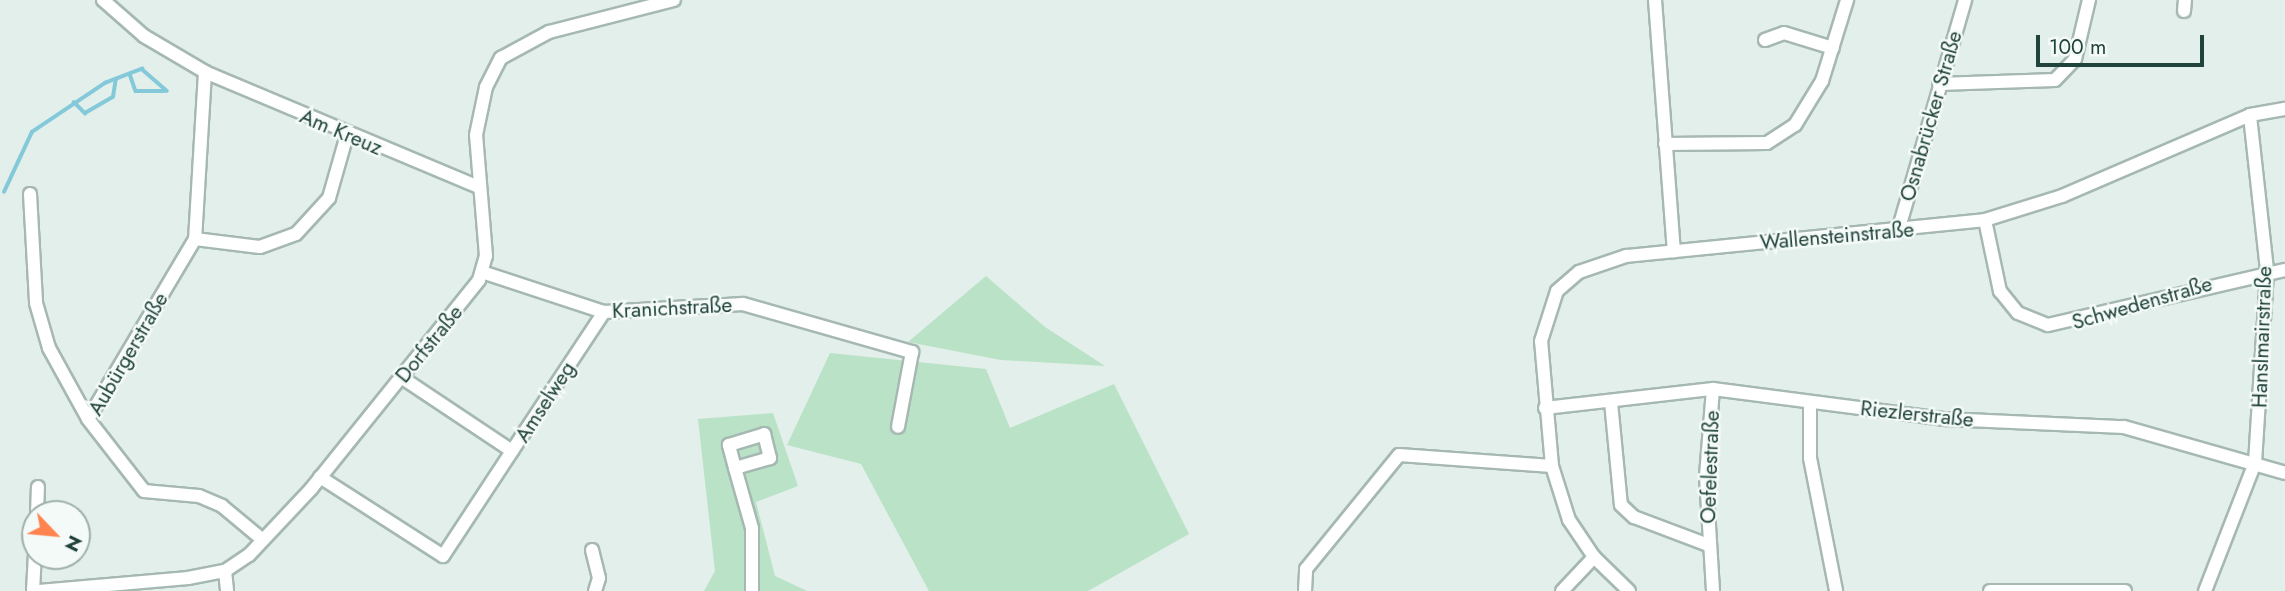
<!DOCTYPE html>
<html>
<head>
<meta charset="utf-8">
<style>
	body { margin:0 }
	#map { position:relative; width:2285px; height:591px; overflow:hidden; background:#e3efea; font-family:Jost,sans-serif }
	div>[style] { position:absolute }
	.green>* { inset:0; background:#b9e2c6 }
	.stream>* { height:3.5px; margin:-1.75px; padding:0 1.75px; transform-origin:1.75px; border-radius:1.75px; background:#84c9da }
	.roads { filter:drop-shadow(2px 0 #a5b8b2) drop-shadow(-2px 0 #a5b8b2) drop-shadow(0 2px #a5b8b2) drop-shadow(0 -2px #a5b8b2) }
	.minor>* { height:12px; margin:-6px; padding:0 6px; transform-origin:6px; border-radius:6px; background:#fff }
	span { translate:-50% -50%; white-space:nowrap; text-align:center; line-height:1.15; -webkit-text-stroke:5px #f4faf7; paint-order:stroke }
	.street-label { font-size:21px; color:#20433b }
	.north { position:absolute; left:21px; top:500px; width:70px; height:70px; box-sizing:border-box; background:#f4faf7; border:2px solid #9fb1ac; border-radius:50%; rotate:116deg; font-size:19px; font-weight:700; line-height:28px; text-align:center; color:#20433b }
	.north::after { content:''; display:block; margin:auto; width:24px; height:32px; background:#ff8450; clip-path:polygon(50% 0,100% 100%,50% 72%,0 100%) }
	.scale { position:absolute; left:2036px; top:35px; width:168px; height:32px; box-sizing:border-box; border:4px solid #20433b; border-top:0; padding-left:9px; font-size:21px; line-height:24px; white-space:nowrap; color:#20433b; -webkit-text-stroke:5px #f4faf7; paint-order:stroke }
</style>
</head>
<body>
<div id="map">
	<div class="green">
		<div style="clip-path:polygon(986px 276px,1045px 327px,1105px 366px,1001px 360px,908px 342px)"></div>
		<div style="clip-path:polygon(830px 353px,986px 369px,1010px 428px,1114px 384px,1189px 534px,1088px 591px,929px 591px,861px 464px,787px 445px)"></div>
		<div style="clip-path:polygon(773px 413px,798px 486px,756px 502px,775px 576px,807px 591px,704px 591px,715px 571px,698px 419px)"></div>
	</div>
	<div class="stream">
		<div style="left:130px;top:74px;width:18px;rotate:71deg"></div>
		<div style="left:136px;top:91px;width:28px"></div>
		<div style="left:74px;top:102px;width:16px;rotate:45deg"></div>
		<div style="left:85px;top:113px;width:32px;rotate:-30deg"></div>
		<div style="left:113px;top:97px;width:18px;rotate:-81deg"></div>
		<div style="left:4px;top:192px;width:66px;rotate:-65deg"></div>
		<div style="left:32px;top:132px;width:88px;rotate:-33.9deg"></div>
		<div style="left:105px;top:83px;width:40px;rotate:-21deg"></div>
		<div style="left:142px;top:69px;width:33px;rotate:41deg"></div>
	</div>
	<div class="roads">
		<div class="minor">
			<div style="left:103px;top:0;width:55px;rotate:41.3deg"></div>
			<div style="left:144px;top:36px;width:71px;rotate:30.5deg"></div>
			<div style="left:205px;top:72px;width:167px;rotate:93.4deg"></div>
			<div style="left:195px;top:239px;width:209px;rotate:120.7deg"></div>
			<div style="left:88px;top:419px;width:91px;rotate:52.1deg"></div>
			<div style="left:144px;top:491px;width:55px;rotate:5.2deg"></div>
			<div style="left:199px;top:496px;width:25px;rotate:23deg"></div>
			<div style="left:222px;top:506px;width:53px;rotate:39.7deg"></div>
			<div style="left:1655px;top:0;width:252px;rotate:85.7deg"></div>
			<div style="left:2184px;top:11px;width:11px;rotate:-85deg"></div>
			<div style="left:1765px;top:40px;width:20px;rotate:-20deg"></div>
			<div style="left:1784px;top:33px;width:51px;rotate:17deg"></div>
			<div style="left:205px;top:72px;width:296px;rotate:22.8deg"></div>
			<div style="left:1939px;top:84px;width:116px;rotate:-2deg"></div>
			<div style="left:2055px;top:80px;width:29px;rotate:-46deg"></div>
			<div style="left:2075px;top:59px;width:61px;rotate:-76.7deg"></div>
			<div style="left:1665px;top:144px;width:102px;rotate:-0.6deg"></div>
			<div style="left:1767px;top:143px;width:33px;rotate:-33deg"></div>
			<div style="left:1795px;top:125px;width:52px;rotate:-58.5deg"></div>
			<div style="left:1822px;top:81px;width:85px;rotate:-72.8deg"></div>
			<div style="left:30px;top:194px;width:109px;rotate:86.8deg"></div>
			<div style="left:36px;top:303px;width:47px;rotate:73.9deg"></div>
			<div style="left:49px;top:348px;width:81px;rotate:61.2deg"></div>
			<div style="left:1985px;top:220px;width:73px;rotate:78.1deg"></div>
			<div style="left:2000px;top:291px;width:28px;rotate:51deg"></div>
			<div style="left:2018px;top:313px;width:32px;rotate:22deg"></div>
			<div style="left:2048px;top:325px;width:243px;rotate:-13.1deg"></div>
			<div style="left:1898px;top:231px;width:241px;rotate:-73.8deg"></div>
			<div style="left:195px;top:239px;width:65px;rotate:7deg"></div>
			<div style="left:260px;top:247px;width:38px;rotate:-20deg"></div>
			<div style="left:296px;top:234px;width:49px;rotate:-47.5deg"></div>
			<div style="left:329px;top:198px;width:66px;rotate:-74.1deg"></div>
			<div style="left:482px;top:272px;width:128px;rotate:18.2deg"></div>
			<div style="left:604px;top:312px;width:139px;rotate:-3.3deg"></div>
			<div style="left:743px;top:304px;width:176px;rotate:15.9deg"></div>
			<div style="left:912px;top:352px;width:76px;rotate:100.6deg"></div>
			<div style="left:401px;top:377px;width:133px;rotate:33.7deg"></div>
			<div style="left:512px;top:451px;width:167px;rotate:-56.5deg"></div>
			<div style="left:1713px;top:389px;width:87px;rotate:94.6deg"></div>
			<div style="left:1706px;top:476px;width:115px;rotate:86.5deg"></div>
			<div style="left:1611px;top:402px;width:103px;rotate:84.5deg"></div>
			<div style="left:1621px;top:505px;width:18px;rotate:43deg"></div>
			<div style="left:1634px;top:517px;width:79px;rotate:20.7deg"></div>
			<div style="left:1810px;top:402px;width:56px;rotate:90deg"></div>
			<div style="left:1810px;top:458px;width:136px;rotate:78.9deg"></div>
			<div style="left:1545px;top:408px;width:169px;rotate:-6.5deg"></div>
			<div style="left:1713px;top:389px;width:234px;rotate:7.4deg"></div>
			<div style="left:1945px;top:419px;width:179px;rotate:2.6deg"></div>
			<div style="left:2124px;top:427px;width:167px;rotate:15.9deg"></div>
			<div style="left:764px;top:434px;width:25px;rotate:76deg"></div>
			<div style="left:770px;top:458px;width:36px;rotate:164deg"></div>
			<div style="left:735px;top:468px;width:24px;rotate:-105deg"></div>
			<div style="left:729px;top:445px;width:37px;rotate:-17deg"></div>
			<div style="left:735px;top:468px;width:62px;rotate:74.2deg"></div>
			<div style="left:752px;top:528px;width:63px;rotate:90deg"></div>
			<div style="left:320px;top:477px;width:146px;rotate:32.7deg"></div>
			<div style="left:443px;top:556px;width:126px;rotate:-56.7deg"></div>
			<div style="left:37px;top:514px;width:27px;rotate:-88deg"></div>
			<div style="left:592px;top:550px;width:29px;rotate:76deg"></div>
			<div style="left:599px;top:578px;width:14px;rotate:107deg"></div>
			<div style="left:225px;top:571px;width:20px;rotate:84deg"></div>
			<div style="left:33px;top:591px;width:36px;rotate:-87deg"></div>
			<div style="left:39px;top:591px;width:150px;rotate:-5deg"></div>
			<div style="left:188px;top:578px;width:38px;rotate:-11deg"></div>
			<div style="left:225px;top:571px;width:29px;rotate:-34deg"></div>
			<div style="left:249px;top:555px;width:91px;rotate:-46.8deg"></div>
			<div style="left:311px;top:489px;width:268px;rotate:-51.2deg"></div>
			<div style="left:479px;top:280px;width:25px;rotate:-74deg"></div>
			<div style="left:486px;top:256px;width:121px;rotate:-94.7deg"></div>
			<div style="left:476px;top:135px;width:49px;rotate:-78.2deg"></div>
			<div style="left:486px;top:87px;width:33px;rotate:-63deg"></div>
			<div style="left:501px;top:58px;width:55px;rotate:-28.4deg"></div>
			<div style="left:549px;top:32px;width:129px;rotate:-14.4deg"></div>
			<div style="left:1305px;top:591px;width:22px;rotate:-87deg"></div>
			<div style="left:1306px;top:569px;width:147px;rotate:-50.8deg"></div>
			<div style="left:1399px;top:455px;width:153px;rotate:4.1deg"></div>
			<div style="left:1562px;top:591px;width:47px;rotate:-46.7deg"></div>
			<div style="left:1629px;top:591px;width:49px;rotate:-135.8deg"></div>
			<div style="left:1594px;top:557px;width:45px;rotate:-124deg"></div>
			<div style="left:1569px;top:520px;width:57px;rotate:-107.5deg"></div>
			<div style="left:1552px;top:466px;width:125px;rotate:-95deg"></div>
			<div style="left:1541px;top:341px;width:52px;rotate:-72.3deg"></div>
			<div style="left:1557px;top:291px;width:29px;rotate:-41deg"></div>
			<div style="left:1579px;top:272px;width:50px;rotate:-18.8deg"></div>
			<div style="left:1626px;top:256px;width:361px;rotate:-5.7deg"></div>
			<div style="left:1985px;top:220px;width:81px;rotate:-17.3deg"></div>
			<div style="left:2062px;top:196px;width:205px;rotate:-23.3deg"></div>
			<div style="left:2250px;top:115px;width:36px;rotate:-10deg"></div>
			<div style="left:1990px;top:591px;width:135px"></div>
			<div style="left:2205px;top:591px;width:137px;rotate:-68.7deg"></div>
			<div style="left:2255px;top:463px;width:193px;rotate:-86.4deg"></div>
			<div style="left:2267px;top:270px;width:156px;rotate:-96.3deg"></div>
		</div>
	</div>
	<div class="street-label">
		<span style="left:1931px;top:116px;rotate:-74deg">Osnabrücker Straße</span>
		<span style="left:341px;top:132px;rotate:23deg">Am Kreuz</span>
		<span style="left:1837px;top:236px;rotate:-5deg">Wallensteinstraße</span>
		<span style="left:2142px;top:303px;rotate:-16deg">Schwedenstraße</span>
		<span style="left:672px;top:308px;rotate:-3deg">Kranichstraße</span>
		<span style="left:2262px;top:337px;rotate:-88deg">Hanslmairstraße</span>
		<span style="left:429px;top:344px;rotate:-51deg">Dorfstraße</span>
		<span style="left:128px;top:354px;rotate:-60deg">Aubürgerstraße</span>
		<span style="left:545px;top:402px;rotate:-57deg">Amselweg</span>
		<span style="left:1917px;top:414px;rotate:6deg">Riezlerstraße</span>
		<span style="left:1710px;top:467px;rotate:-88deg">Oefelestraße</span>
	</div>
	<div class="north">N</div>
	<div class="scale">100 m</div>
</div>
</body>
</html>
